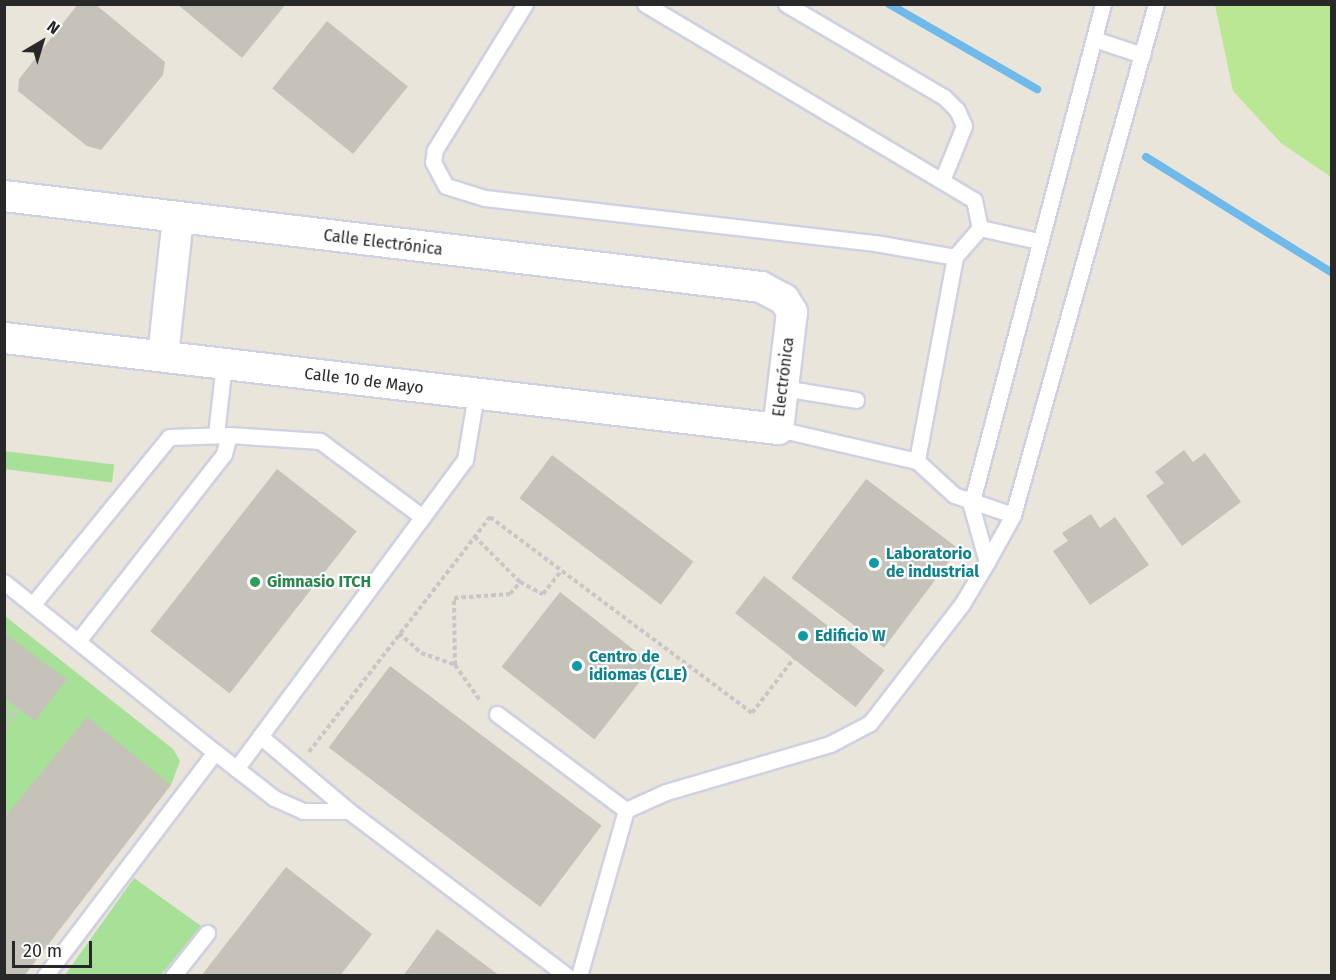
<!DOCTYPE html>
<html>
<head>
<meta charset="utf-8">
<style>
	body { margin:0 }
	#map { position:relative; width:1336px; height:980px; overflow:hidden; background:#eae5da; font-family:"Fira Sans",sans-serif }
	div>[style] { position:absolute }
	.green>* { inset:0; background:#a7e097; transform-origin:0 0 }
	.pitch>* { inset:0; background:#b9e793 }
	.stream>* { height:8px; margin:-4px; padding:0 4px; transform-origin:4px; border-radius:4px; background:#6fbaea }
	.building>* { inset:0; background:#c5c2b9; transform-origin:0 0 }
	.path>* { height:4px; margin-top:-2px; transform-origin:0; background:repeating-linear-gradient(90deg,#c7c7c7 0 4.5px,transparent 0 7.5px) }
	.roads { filter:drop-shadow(2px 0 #cfd0e1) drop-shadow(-2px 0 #cfd0e1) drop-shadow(0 2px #cfd0e1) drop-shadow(0 -2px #cfd0e1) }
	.lane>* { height:15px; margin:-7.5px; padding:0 7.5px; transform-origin:7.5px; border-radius:7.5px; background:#fff }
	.street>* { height:30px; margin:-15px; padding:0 15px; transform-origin:15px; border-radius:15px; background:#fff }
	.dots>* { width:16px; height:16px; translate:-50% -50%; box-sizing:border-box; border:3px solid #fff; border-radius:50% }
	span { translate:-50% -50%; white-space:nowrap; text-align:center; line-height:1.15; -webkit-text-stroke:4.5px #fff; paint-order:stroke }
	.street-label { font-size:16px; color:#282828 }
	.culture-label { font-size:16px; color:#0d838f; font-weight:700 }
	.left { translate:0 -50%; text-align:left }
	.leisure-label { font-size:16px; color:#27864d; font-weight:700 }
	.frame { position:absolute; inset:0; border:6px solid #282828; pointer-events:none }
	.north { position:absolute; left:12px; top:12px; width:60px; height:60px; -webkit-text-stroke:4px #fff; paint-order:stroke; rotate:38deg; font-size:16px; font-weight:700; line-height:24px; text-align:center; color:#282828 }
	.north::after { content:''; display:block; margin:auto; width:21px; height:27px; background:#282828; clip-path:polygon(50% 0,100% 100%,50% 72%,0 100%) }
	.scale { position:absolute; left:12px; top:941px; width:80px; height:27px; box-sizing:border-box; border:3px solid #282828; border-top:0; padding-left:8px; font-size:18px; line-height:21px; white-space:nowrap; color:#282828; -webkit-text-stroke:4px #fff; paint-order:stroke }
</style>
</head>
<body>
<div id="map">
	<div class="green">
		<div style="left:4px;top:451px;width:111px;height:18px;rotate:7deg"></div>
		<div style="clip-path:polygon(5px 616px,173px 749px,180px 761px,171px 785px,5px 818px)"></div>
		<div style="clip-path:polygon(134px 878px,201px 926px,161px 975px,65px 975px)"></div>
	</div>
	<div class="pitch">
		<div style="clip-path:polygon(1215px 5px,1331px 5px,1331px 177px,1281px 143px,1233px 91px)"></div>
	</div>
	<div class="stream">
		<div style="left:889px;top:4px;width:171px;rotate:29.9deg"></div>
		<div style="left:1146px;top:157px;width:219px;rotate:31.9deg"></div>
	</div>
	<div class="building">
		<div style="clip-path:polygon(78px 4px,95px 4px,165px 62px,163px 75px,101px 150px,87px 146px,18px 91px,19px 79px)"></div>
		<div style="clip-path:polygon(177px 4px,286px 4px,242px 58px)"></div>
		<div style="left:327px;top:21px;width:104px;height:87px;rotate:39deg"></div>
		<div style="clip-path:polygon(1184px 450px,1193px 462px,1205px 453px,1241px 502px,1182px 546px,1146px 496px,1164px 483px,1155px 472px)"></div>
		<div style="left:552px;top:455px;width:177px;height:54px;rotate:37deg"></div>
		<div style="left:277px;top:469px;width:101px;height:206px;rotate:38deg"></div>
		<div style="left:866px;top:479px;width:116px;height:124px;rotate:37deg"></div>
		<div style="clip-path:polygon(1091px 514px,1100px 528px,1115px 517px,1149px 565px,1090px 605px,1053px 551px,1068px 541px,1062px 533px)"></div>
		<div style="left:764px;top:576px;width:153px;height:47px;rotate:38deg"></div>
		<div style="left:560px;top:592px;width:118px;height:95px;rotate:38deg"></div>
		<div style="clip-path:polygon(4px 633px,67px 679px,35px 721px,4px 698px)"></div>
		<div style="left:390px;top:666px;width:265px;height:102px;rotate:37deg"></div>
		<div style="clip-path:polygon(87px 717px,171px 785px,24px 976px,4px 976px,4px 818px)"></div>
		<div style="clip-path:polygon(286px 867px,372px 934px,340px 976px,201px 976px)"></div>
		<div style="clip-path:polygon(437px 929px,500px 976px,403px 976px)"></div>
	</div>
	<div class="path">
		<div style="left:520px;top:582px;width:26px;rotate:28deg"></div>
		<div style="left:543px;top:594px;width:29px;rotate:-52deg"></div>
		<div style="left:399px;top:633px;width:30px;rotate:42deg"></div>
		<div style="left:421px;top:653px;width:36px;rotate:19deg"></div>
		<div style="left:455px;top:665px;width:45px;rotate:54.9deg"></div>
		<div style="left:455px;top:665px;width:67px;rotate:-90.9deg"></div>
		<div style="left:454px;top:598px;width:56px;rotate:-4.1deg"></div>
		<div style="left:510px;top:594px;width:16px;rotate:-50deg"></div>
		<div style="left:520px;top:582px;width:65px;rotate:-135deg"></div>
		<div style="left:4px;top:708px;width:11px;rotate:38deg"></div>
		<div style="left:4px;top:728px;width:25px;rotate:-53deg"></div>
		<div style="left:309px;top:752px;width:297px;rotate:-52.4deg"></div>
		<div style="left:490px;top:517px;width:327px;rotate:36.8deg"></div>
		<div style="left:752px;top:713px;width:69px;rotate:-52.6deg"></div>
		<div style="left:4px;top:814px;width:3px;rotate:45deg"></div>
	</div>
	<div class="roads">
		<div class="lane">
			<div style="left:525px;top:4px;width:172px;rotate:121.7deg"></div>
			<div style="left:435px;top:150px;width:12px;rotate:99deg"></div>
			<div style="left:433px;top:162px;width:27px;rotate:62deg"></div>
			<div style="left:446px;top:186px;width:41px;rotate:17.1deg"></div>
			<div style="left:485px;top:198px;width:393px;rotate:6.6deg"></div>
			<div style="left:875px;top:243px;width:81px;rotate:9.9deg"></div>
			<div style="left:645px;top:4px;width:383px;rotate:30.8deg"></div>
			<div style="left:974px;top:200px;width:29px;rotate:78deg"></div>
			<div style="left:980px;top:228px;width:38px;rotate:131deg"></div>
			<div style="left:955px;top:257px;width:208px;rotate:100.6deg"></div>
			<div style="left:786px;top:4px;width:183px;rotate:30.5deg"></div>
			<div style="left:944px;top:97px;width:18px;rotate:45deg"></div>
			<div style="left:957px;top:110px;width:17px;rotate:66deg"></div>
			<div style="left:964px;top:126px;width:56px;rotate:112deg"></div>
			<div style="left:1094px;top:39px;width:51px;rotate:18.4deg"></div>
			<div style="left:980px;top:228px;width:59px;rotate:12.6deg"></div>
			<div style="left:783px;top:388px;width:74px;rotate:9.3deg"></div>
			<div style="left:778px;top:429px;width:143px;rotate:13deg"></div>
			<div style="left:917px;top:461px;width:50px;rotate:42.6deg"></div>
			<div style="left:954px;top:495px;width:62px;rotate:18.7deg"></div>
			<div style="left:216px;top:434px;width:70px;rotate:-83.5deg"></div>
			<div style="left:229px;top:435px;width:91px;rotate:3.8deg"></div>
			<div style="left:320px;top:441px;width:126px;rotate:36.6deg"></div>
			<div style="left:987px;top:562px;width:59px;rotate:-105.7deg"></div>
			<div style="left:971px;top:505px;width:518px;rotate:-75.24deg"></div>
			<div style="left:4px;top:582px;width:271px;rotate:38.9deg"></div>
			<div style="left:215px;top:752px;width:281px;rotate:127.2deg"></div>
			<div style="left:33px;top:604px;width:215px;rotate:-50.8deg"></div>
			<div style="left:169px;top:437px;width:60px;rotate:-1.9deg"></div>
			<div style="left:229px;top:435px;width:20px;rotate:105deg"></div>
			<div style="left:224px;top:454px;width:234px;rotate:128deg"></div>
			<div style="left:497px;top:714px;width:161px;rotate:36.7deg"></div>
			<div style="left:260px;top:736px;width:116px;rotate:40.1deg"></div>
			<div style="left:349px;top:811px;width:273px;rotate:37.1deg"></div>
			<div style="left:215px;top:752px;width:75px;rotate:37.9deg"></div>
			<div style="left:274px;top:798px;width:32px;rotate:24deg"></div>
			<div style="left:303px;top:811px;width:46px"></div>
			<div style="left:236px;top:769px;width:385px;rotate:-53.5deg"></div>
			<div style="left:465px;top:460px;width:67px;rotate:-80.5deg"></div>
			<div style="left:173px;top:976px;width:55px;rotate:-51.7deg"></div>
			<div style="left:579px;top:976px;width:173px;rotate:-74.2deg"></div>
			<div style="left:626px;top:810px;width:44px;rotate:-24.2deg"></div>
			<div style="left:666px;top:792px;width:171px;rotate:-16.3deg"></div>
			<div style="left:830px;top:744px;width:45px;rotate:-27.7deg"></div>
			<div style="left:870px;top:723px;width:150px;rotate:-52.3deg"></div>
			<div style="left:962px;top:604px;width:49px;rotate:-59.2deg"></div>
			<div style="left:987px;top:562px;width:54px;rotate:-61deg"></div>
			<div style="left:1013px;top:515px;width:531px;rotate:-74.37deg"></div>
		</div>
		<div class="street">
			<div style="left:4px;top:196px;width:762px;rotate:6.85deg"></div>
			<div style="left:761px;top:287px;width:26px;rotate:28deg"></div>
			<div style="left:784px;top:299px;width:15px;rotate:58deg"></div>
			<div style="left:792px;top:312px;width:118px;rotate:96.8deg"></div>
			<div style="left:778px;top:429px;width:779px;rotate:-173.29deg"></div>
			<div style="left:163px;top:356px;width:139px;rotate:-83.8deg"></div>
		</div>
	</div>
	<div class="dots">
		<div style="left:874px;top:563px;background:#0f9aa8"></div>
		<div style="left:255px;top:582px;background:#2e9e5b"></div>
		<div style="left:803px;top:636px;background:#0f9aa8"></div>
		<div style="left:577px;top:666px;background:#0f9aa8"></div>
	</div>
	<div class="street-label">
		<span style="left:383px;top:243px;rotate:7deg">Calle Electrónica</span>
		<span style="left:784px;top:377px;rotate:-83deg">Electrónica</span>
		<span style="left:364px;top:381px;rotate:7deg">Calle 10 de Mayo</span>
	</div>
	<div class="culture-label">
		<span class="left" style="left:886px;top:563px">Laboratorio<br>de industrial</span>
		<span class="left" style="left:815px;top:636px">Edificio W</span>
		<span class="left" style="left:589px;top:666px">Centro de<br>idiomas (CLE)</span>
	</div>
	<div class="leisure-label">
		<span class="left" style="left:267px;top:582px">Gimnasio ITCH</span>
	</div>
	<div class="frame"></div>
	<div class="north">N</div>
	<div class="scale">20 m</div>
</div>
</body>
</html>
